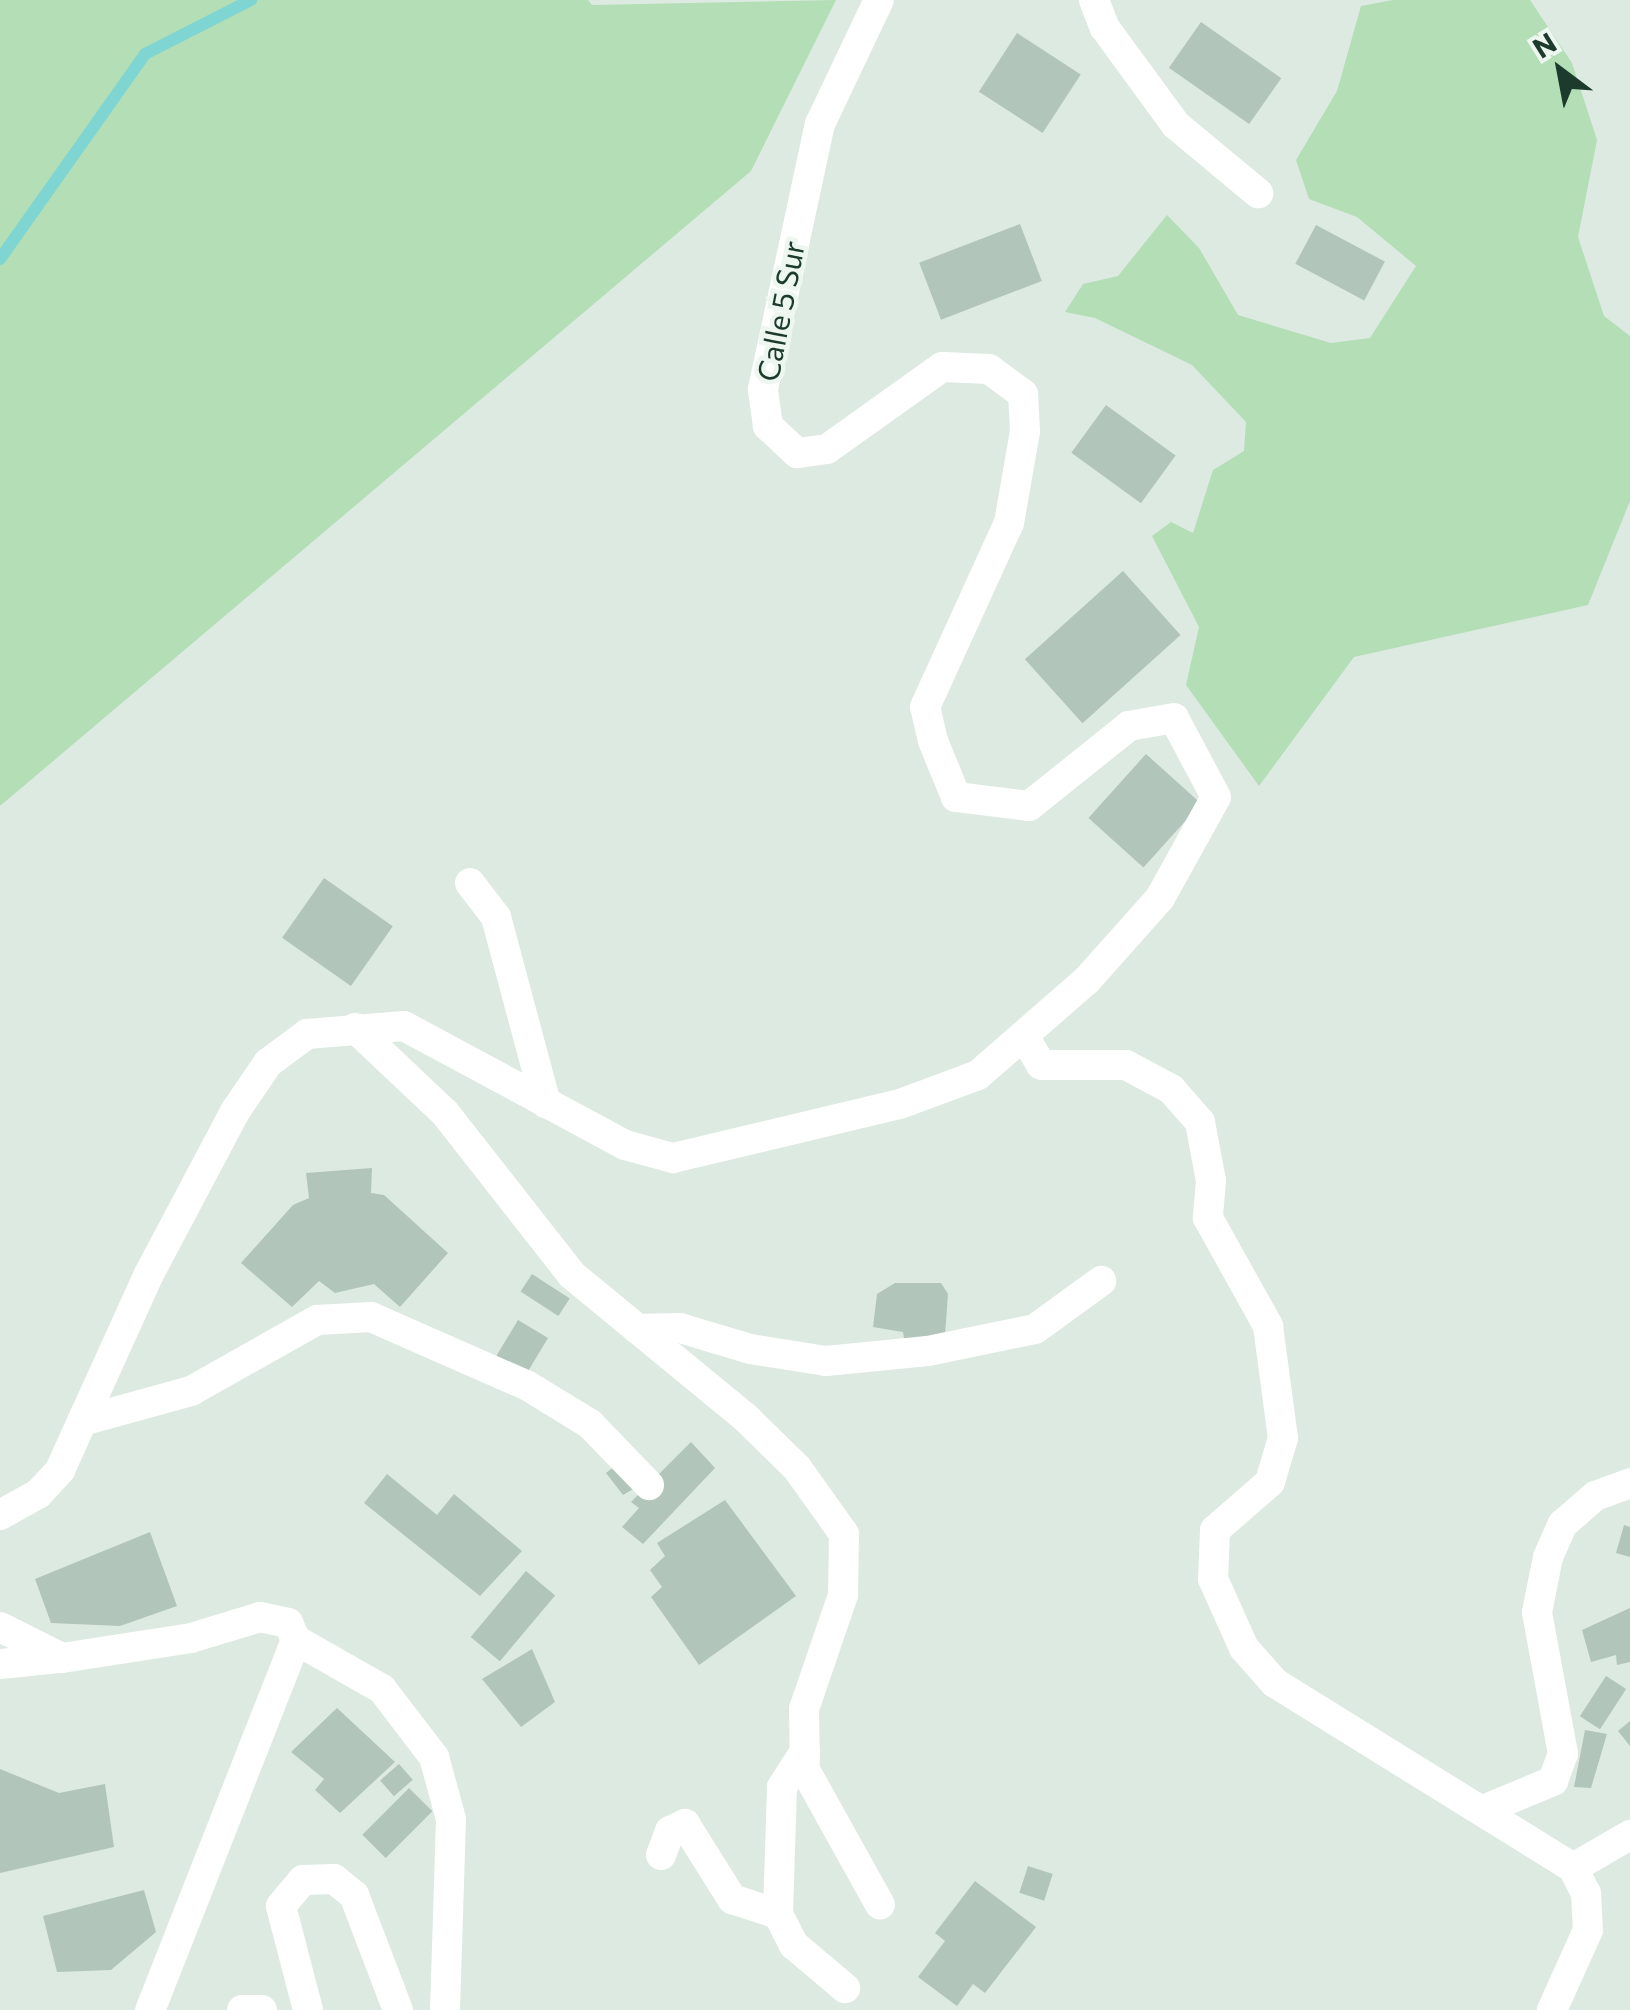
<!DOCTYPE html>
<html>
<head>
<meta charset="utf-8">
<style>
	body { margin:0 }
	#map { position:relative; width:1630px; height:2010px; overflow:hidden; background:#ddeae2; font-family:Commissioner,sans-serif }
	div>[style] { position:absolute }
	.green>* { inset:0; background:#b3deb6 }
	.stream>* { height:12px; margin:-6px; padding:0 6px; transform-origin:6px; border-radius:6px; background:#7fd5d1 }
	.building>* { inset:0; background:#b2c5ba; transform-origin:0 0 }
	.minor>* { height:30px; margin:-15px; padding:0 15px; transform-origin:15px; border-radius:15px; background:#fff }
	span { translate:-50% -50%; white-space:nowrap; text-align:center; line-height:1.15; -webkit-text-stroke:9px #edf7f0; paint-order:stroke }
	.street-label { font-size:30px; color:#1d3b2d }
	.north { position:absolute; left:1510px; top:20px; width:100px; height:100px; -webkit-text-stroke:8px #edf7f0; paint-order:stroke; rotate:328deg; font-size:28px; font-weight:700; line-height:40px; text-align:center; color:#1d3b2d }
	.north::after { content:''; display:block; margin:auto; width:35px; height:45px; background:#1d3b2d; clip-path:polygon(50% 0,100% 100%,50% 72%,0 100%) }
</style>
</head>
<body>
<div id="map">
	<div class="green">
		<div style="clip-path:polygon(0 0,588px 0,592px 5px,836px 0,751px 171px,0 806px)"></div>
		<div style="clip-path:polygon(1393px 0,1530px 0,1572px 63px,1597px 140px,1578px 237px,1604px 316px,1630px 336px,1630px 501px,1588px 605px,1354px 657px,1259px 786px,1186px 685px,1199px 627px,1152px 536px,1171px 522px,1193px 533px,1213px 470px,1244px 451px,1246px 422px,1192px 365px,1095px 318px,1065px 312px,1083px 284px,1118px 276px,1167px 215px,1199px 248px,1238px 315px,1331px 343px,1370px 338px,1416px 266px,1357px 217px,1309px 199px,1296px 160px,1337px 91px,1361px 6px)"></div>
	</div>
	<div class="stream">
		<div style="left:0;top:259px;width:251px;rotate:-54.7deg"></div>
		<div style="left:145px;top:54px;width:119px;rotate:-27deg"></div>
	</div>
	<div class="building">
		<div style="left:1201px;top:22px;width:98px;height:56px;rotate:35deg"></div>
		<div style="left:1017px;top:33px;width:76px;height:70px;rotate:33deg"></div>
		<div style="left:1020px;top:224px;width:61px;height:108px;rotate:69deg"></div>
		<div style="left:1316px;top:225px;width:78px;height:44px;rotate:28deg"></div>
		<div style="left:1106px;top:405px;width:86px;height:59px;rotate:36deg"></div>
		<div style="left:1123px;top:571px;width:86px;height:132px;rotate:48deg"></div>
		<div style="left:1146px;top:754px;width:74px;height:86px;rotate:42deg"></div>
		<div style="left:324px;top:878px;width:84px;height:73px;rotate:35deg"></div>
		<div style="clip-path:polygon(372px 1168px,371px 1193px,384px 1195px,448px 1253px,400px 1307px,374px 1284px,335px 1293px,319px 1281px,292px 1307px,241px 1263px,293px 1205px,309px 1198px,306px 1173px)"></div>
		<div style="left:532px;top:1274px;width:45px;height:21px;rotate:33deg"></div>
		<div style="clip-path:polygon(895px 1283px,941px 1283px,948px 1294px,945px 1335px,905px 1346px,903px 1332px,873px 1327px,877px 1294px)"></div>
		<div style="left:518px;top:1320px;width:35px;height:45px;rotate:31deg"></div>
		<div style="clip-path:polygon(691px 1442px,715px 1468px,643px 1544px,622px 1527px,639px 1508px,631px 1502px)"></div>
		<div style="clip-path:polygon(620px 1462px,640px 1485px,623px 1495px,606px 1473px)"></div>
		<div style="clip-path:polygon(387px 1474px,437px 1515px,454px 1494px,522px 1551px,480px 1596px,364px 1503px)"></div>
		<div style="clip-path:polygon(725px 1500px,796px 1596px,699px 1665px,651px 1597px,662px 1587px,650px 1570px,665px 1556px,657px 1543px)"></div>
		<div style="clip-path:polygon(1624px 1525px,1630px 1527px,1630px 1557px,1616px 1553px)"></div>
		<div style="clip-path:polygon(150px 1532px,177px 1606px,120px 1626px,51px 1623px,35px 1579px)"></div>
		<div style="left:526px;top:1571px;width:38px;height:86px;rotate:40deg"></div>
		<div style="clip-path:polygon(1630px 1608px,1630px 1662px,1617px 1665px,1616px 1655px,1591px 1662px,1582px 1630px)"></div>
		<div style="clip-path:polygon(532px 1649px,555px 1702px,521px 1727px,482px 1679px)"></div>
		<div style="left:1606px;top:1676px;width:24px;height:48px;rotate:33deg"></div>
		<div style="clip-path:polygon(337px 1708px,395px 1762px,340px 1813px,315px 1790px,324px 1779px,291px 1752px)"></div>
		<div style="clip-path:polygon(1630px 1721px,1630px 1746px,1618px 1731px)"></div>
		<div style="clip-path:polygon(1585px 1730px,1607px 1734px,1591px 1788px,1574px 1787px)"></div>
		<div style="left:399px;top:1764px;width:21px;height:25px;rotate:49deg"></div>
		<div style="clip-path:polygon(0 1769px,59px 1793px,105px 1784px,114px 1847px,0 1873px)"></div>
		<div style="left:409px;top:1788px;width:33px;height:66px;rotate:45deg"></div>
		<div style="left:1028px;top:1866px;width:26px;height:28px;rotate:18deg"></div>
		<div style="clip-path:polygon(975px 1881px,1036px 1927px,985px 1993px,973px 1984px,957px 2006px,918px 1977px,945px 1941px,935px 1933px)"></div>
		<div style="clip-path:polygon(144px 1890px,156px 1932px,111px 1970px,57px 1972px,43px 1916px)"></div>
	</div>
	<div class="minor">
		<div style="left:1094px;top:0;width:30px;rotate:69deg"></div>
		<div style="left:1105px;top:28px;width:120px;rotate:53.8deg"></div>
		<div style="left:1176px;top:125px;width:107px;rotate:39.7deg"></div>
		<div style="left:470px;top:883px;width:43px;rotate:52.6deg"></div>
		<div style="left:496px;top:917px;width:193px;rotate:75deg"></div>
		<div style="left:355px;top:1028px;width:124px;rotate:43.4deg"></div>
		<div style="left:445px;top:1113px;width:206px;rotate:51.9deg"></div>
		<div style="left:572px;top:1275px;width:227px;rotate:39.4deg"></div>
		<div style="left:747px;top:1419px;width:70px;rotate:44.4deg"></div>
		<div style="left:797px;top:1468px;width:81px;rotate:54.5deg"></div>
		<div style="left:844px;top:1534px;width:61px;rotate:90.9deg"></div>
		<div style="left:843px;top:1595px;width:120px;rotate:108.9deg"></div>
		<div style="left:804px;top:1709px;width:61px;rotate:89.1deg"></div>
		<div style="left:805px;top:1770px;width:154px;rotate:60.9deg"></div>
		<div style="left:1025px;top:1038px;width:31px;rotate:59deg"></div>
		<div style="left:1041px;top:1065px;width:85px"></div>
		<div style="left:1126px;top:1065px;width:51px;rotate:28.1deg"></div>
		<div style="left:1171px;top:1089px;width:44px;rotate:48.7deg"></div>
		<div style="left:1200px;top:1122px;width:60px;rotate:79.4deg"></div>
		<div style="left:1211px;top:1181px;width:37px;rotate:95deg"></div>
		<div style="left:1208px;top:1218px;width:124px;rotate:60.9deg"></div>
		<div style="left:1268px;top:1326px;width:113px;rotate:82.4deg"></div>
		<div style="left:1283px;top:1438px;width:46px;rotate:106.5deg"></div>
		<div style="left:1270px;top:1482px;width:73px;rotate:138.9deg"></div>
		<div style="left:1215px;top:1530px;width:49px;rotate:92.3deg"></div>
		<div style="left:1213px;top:1579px;width:76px;rotate:65.8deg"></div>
		<div style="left:1244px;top:1648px;width:47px;rotate:48.5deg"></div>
		<div style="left:1275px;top:1683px;width:351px;rotate:31.8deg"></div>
		<div style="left:1573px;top:1868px;width:28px;rotate:63deg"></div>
		<div style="left:1586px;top:1893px;width:37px;rotate:87deg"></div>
		<div style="left:1588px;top:1930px;width:88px;rotate:114.2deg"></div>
		<div style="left:637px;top:1329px;width:43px;rotate:-1.3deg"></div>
		<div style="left:680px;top:1328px;width:73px;rotate:16.7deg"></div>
		<div style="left:750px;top:1349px;width:77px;rotate:9deg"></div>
		<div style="left:826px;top:1361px;width:102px;rotate:-5.6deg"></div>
		<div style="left:928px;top:1351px;width:109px;rotate:-11.6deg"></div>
		<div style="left:1035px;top:1329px;width:82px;rotate:-36deg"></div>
		<div style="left:82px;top:1421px;width:113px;rotate:-15.4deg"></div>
		<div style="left:191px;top:1391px;width:145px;rotate:-29.4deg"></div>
		<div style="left:317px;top:1320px;width:54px;rotate:-3.2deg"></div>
		<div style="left:371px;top:1317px;width:171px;rotate:23.7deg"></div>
		<div style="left:528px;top:1386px;width:73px;rotate:31.5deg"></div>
		<div style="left:590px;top:1424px;width:85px;rotate:46deg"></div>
		<div style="left:0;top:1515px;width:43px;rotate:-28.9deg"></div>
		<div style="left:38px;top:1494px;width:33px;rotate:-47deg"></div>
		<div style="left:60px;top:1470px;width:215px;rotate:-65.6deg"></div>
		<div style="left:149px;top:1274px;width:186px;rotate:-62.1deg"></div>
		<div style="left:236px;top:1110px;width:57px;rotate:-55.8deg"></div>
		<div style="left:268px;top:1063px;width:49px;rotate:-36.6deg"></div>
		<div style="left:307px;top:1034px;width:97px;rotate:-4.7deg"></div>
		<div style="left:404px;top:1026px;width:251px;rotate:28.3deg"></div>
		<div style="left:625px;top:1145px;width:50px;rotate:15.2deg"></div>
		<div style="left:673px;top:1158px;width:233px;rotate:-13.4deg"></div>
		<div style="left:900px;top:1104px;width:83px;rotate:-20.4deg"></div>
		<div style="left:978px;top:1075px;width:145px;rotate:-41.1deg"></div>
		<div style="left:1087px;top:980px;width:110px;rotate:-48.3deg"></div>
		<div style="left:1160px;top:898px;width:115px;rotate:-61deg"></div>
		<div style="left:1216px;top:797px;width:89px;rotate:-118deg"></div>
		<div style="left:1174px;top:718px;width:46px;rotate:169.9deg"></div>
		<div style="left:1129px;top:726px;width:128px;rotate:141.3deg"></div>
		<div style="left:1029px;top:806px;width:74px;rotate:-173deg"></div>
		<div style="left:956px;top:797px;width:61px;rotate:-112.3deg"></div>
		<div style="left:933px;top:741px;width:35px;rotate:-103deg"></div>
		<div style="left:925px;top:707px;width:202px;rotate:-65.5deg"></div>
		<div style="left:1009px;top:523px;width:93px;rotate:-80.1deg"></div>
		<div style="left:1025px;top:431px;width:37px;rotate:-93deg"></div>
		<div style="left:1023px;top:394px;width:42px;rotate:-143.7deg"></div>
		<div style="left:989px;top:369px;width:47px;rotate:-177.6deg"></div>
		<div style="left:942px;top:367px;width:141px;rotate:144.5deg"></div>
		<div style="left:827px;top:449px;width:30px;rotate:172deg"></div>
		<div style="left:797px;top:453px;width:40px;rotate:-137deg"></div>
		<div style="left:768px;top:426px;width:37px;rotate:-98deg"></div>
		<div style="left:763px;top:389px;width:271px;rotate:-77.9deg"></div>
		<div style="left:820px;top:124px;width:137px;rotate:-64.6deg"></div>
		<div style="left:0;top:1627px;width:69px;rotate:26.6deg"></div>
		<div style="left:62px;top:1658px;width:131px;rotate:-8.8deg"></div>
		<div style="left:191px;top:1638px;width:72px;rotate:-16.9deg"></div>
		<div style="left:260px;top:1617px;width:29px;rotate:12deg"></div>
		<div style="left:288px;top:1623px;width:19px;rotate:65deg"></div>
		<div style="left:296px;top:1640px;width:398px;rotate:111.5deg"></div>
		<div style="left:296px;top:1640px;width:99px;rotate:29.7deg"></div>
		<div style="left:382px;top:1689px;width:86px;rotate:52.6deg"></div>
		<div style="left:434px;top:1757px;width:64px;rotate:74.7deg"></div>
		<div style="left:451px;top:1819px;width:191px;rotate:91.8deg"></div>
		<div style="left:0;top:1664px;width:59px;rotate:-5.8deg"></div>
		<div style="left:805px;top:1751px;width:43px;rotate:122.6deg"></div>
		<div style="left:782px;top:1787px;width:127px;rotate:91.8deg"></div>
		<div style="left:778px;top:1914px;width:35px;rotate:63deg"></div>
		<div style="left:794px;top:1945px;width:67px;rotate:40.1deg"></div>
		<div style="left:1483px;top:1810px;width:76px;rotate:-22.5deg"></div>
		<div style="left:1553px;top:1781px;width:29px;rotate:-70deg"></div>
		<div style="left:1563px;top:1754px;width:144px;rotate:-100.4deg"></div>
		<div style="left:1537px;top:1612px;width:56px;rotate:-78.7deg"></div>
		<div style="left:1548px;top:1557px;width:36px;rotate:-66deg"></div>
		<div style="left:1563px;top:1524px;width:43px;rotate:-41.2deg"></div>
		<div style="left:1595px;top:1496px;width:37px;rotate:-20deg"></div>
		<div style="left:661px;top:1855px;width:26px;rotate:-69deg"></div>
		<div style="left:670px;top:1831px;width:17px;rotate:-25deg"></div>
		<div style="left:685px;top:1824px;width:89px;rotate:57.9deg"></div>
		<div style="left:732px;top:1899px;width:48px;rotate:18.1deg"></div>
		<div style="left:1573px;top:1868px;width:66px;rotate:-30.1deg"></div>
		<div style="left:242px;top:2010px;width:20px"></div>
		<div style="left:308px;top:2010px;width:107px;rotate:-104.6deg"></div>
		<div style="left:281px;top:1906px;width:34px;rotate:-50deg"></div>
		<div style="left:303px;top:1880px;width:31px;rotate:-2deg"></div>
		<div style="left:334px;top:1879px;width:26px;rotate:39deg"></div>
		<div style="left:354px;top:1895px;width:123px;rotate:69.1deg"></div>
	</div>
	<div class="street-label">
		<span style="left:780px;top:311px;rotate:-79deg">Calle 5 Sur</span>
	</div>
	<div class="north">N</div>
</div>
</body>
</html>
